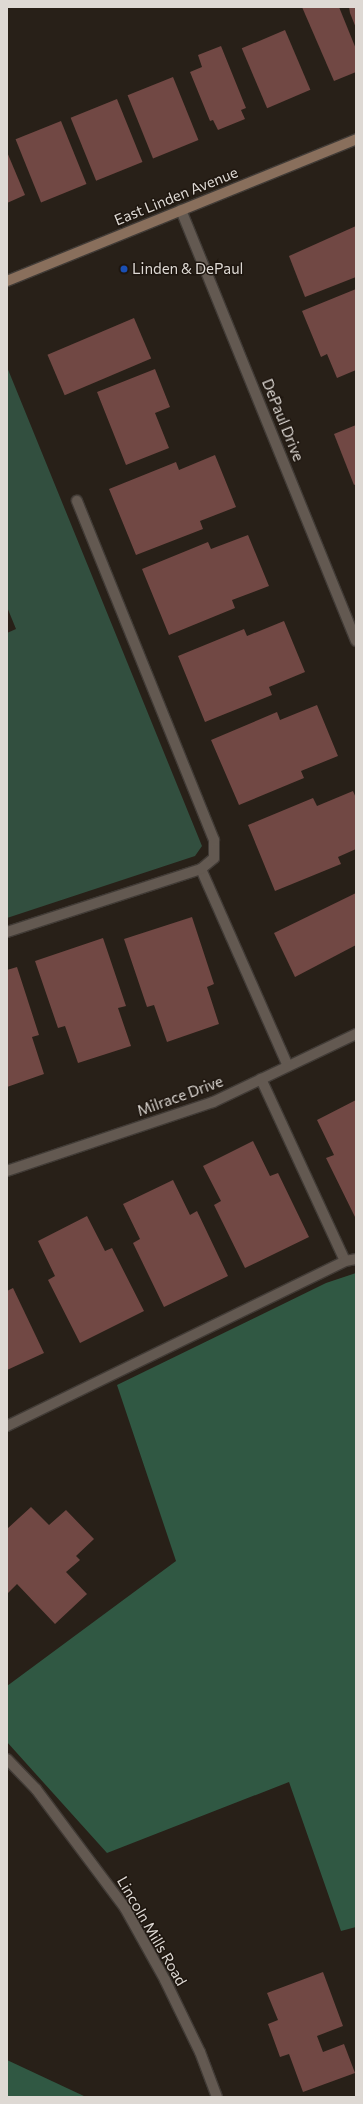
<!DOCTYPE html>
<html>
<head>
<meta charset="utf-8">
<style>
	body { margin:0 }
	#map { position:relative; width:363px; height:2104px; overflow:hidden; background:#282018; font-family:Commissioner,sans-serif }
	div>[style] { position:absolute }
	.green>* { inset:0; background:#324f3f }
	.forest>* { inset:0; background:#305843 }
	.building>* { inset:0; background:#714844; transform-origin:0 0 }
	.roads { filter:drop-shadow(1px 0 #413b36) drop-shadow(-1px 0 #413b36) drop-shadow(0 1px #413b36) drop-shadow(0 -1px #413b36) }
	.service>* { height:10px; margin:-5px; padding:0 5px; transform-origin:5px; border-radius:5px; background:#635951 }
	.minor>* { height:10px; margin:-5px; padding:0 5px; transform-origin:5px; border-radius:5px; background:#635951 }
	.secondary>* { height:10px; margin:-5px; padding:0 5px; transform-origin:5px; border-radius:5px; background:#896f5c }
	.dots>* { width:11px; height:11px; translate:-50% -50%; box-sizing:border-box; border:2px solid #1e160f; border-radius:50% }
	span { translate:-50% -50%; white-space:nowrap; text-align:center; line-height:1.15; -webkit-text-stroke:3px #1e160f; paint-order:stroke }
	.street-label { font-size:15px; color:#ded9d4 }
	.poi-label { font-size:15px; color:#ded9d4 }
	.left { translate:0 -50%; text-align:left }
	.frame { position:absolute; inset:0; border:8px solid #ded9d4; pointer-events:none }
</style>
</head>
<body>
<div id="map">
	<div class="green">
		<div style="clip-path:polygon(7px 367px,202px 846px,195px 856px,7px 918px,7px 633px,16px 629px,7px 607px)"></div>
	</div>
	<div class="forest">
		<div style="clip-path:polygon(356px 1273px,356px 1927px,341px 1931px,289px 1782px,107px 1853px,7px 1742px,7px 1686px,176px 1561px,117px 1385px,326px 1283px)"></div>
		<div style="clip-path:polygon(7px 2060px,86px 2097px,7px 2097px)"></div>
	</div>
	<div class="building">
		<div style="clip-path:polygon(302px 7px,339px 7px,356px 49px,356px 72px,334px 81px)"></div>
		<div style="clip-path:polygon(349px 7px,356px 7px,356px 28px,350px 13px)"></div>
		<div style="left:285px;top:30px;width:65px;height:47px;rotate:67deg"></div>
		<div style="clip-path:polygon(221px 46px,246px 108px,241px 110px,245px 119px,218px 130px,213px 120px,210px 121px,190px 72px,202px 67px,198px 55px)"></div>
		<div style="left:173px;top:77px;width:68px;height:49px;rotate:68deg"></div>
		<div style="left:117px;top:99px;width:68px;height:50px;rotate:68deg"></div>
		<div style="left:61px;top:121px;width:68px;height:49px;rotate:68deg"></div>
		<div style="clip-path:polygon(7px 152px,25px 195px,7px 203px)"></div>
		<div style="clip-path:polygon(356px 226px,356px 277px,305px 297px,289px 256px)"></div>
		<div style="clip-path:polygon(356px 289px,356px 370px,337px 378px,327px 354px,321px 357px,302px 311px)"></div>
		<div style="left:134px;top:318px;width:44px;height:94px;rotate:67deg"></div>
		<div style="clip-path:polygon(155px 369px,170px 407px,155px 413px,169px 448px,126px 465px,97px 392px)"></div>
		<div style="clip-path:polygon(356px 425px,356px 484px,354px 485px,334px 434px)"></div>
		<div style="clip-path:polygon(215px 455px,236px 507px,200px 521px,203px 529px,136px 555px,109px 489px,176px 462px,179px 470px)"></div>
		<div style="clip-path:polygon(248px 535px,269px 586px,232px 600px,235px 608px,169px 635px,142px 569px,208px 542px,211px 549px)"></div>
		<div style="clip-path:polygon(284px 621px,305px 672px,269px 687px,272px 695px,205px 722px,178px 656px,244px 629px,247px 636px)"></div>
		<div style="clip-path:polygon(317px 705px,338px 756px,301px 771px,304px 778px,239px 805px,211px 740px,277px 712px,280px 720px)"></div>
		<div style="clip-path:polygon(353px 791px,356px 798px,356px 849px,338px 857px,341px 864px,275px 891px,248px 825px,313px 798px,317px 806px)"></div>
		<div style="clip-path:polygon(356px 893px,356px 945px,295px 977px,274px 933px)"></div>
		<div style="clip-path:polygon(192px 917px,214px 984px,207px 987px,219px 1024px,167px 1042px,154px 1005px,147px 1007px,124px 939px)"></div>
		<div style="clip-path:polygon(103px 938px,126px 1006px,118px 1008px,131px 1046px,78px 1063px,65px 1026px,58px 1028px,35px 961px)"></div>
		<div style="clip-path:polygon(17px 967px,39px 1035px,32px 1037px,44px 1074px,7px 1087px,7px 970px)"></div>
		<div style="clip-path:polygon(356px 1100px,356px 1219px,326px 1158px,334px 1155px,317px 1120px)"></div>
		<div style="clip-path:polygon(253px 1141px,270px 1176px,278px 1173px,309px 1237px,245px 1268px,214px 1205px,221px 1201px,203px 1166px)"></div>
		<div style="clip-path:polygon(173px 1180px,190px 1215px,197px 1211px,228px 1276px,164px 1307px,133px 1243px,140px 1239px,123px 1204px)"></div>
		<div style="clip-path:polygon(87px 1216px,105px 1251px,112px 1248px,144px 1311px,80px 1343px,48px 1280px,55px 1276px,38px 1241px)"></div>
		<div style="clip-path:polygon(13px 1288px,44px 1353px,7px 1370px,7px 1291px)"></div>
		<div style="clip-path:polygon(31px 1507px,49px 1525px,66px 1510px,94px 1539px,76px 1556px,80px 1560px,66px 1572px,87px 1594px,55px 1624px,17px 1584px,7px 1594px,7px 1529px)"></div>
		<div style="clip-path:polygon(323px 1972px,343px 2026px,317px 2036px,323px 2052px,344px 2044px,355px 2073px,303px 2092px,289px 2054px,280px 2057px,268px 2024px,278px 2020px,267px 1993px)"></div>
	</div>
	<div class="roads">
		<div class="service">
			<div style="left:201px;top:869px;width:215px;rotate:66.2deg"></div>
			<div style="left:7px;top:932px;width:204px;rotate:-18deg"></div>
			<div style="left:201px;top:869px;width:17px;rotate:-40deg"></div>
			<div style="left:214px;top:858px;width:18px;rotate:-90deg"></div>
			<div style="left:214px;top:840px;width:366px;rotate:-112deg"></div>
			<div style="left:261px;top:1079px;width:200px;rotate:65.2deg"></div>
			<div style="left:7px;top:1426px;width:376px;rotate:-26deg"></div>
			<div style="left:345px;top:1261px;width:11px;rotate:-10deg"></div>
		</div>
		<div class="minor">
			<div style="left:181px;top:210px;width:465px;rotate:67.9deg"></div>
			<div style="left:7px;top:1171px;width:217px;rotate:-18.5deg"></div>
			<div style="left:213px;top:1102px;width:158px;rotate:-25.4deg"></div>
			<div style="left:7px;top:1759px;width:42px;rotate:46deg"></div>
			<div style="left:36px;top:1789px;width:149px;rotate:53.2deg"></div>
			<div style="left:125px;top:1908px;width:82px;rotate:60.9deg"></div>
			<div style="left:165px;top:1980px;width:80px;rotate:64.1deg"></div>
			<div style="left:200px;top:2052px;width:48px;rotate:69.3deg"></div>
		</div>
		<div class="secondary">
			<div style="left:7px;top:281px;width:377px;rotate:-22.1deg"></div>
		</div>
	</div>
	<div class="dots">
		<div style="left:124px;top:269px;background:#1a4fb4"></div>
	</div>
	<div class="street-label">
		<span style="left:176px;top:196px;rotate:-22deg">East Linden Avenue</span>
		<span style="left:283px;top:420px;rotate:68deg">DePaul Drive</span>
		<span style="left:180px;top:1096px;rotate:-20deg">Milrace Drive</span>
		<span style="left:152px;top:1931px;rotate:60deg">Lincoln Mills Road</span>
	</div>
	<div class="poi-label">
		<span class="left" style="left:132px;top:269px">Linden &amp; DePaul</span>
	</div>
	<div class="frame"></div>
</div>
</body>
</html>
